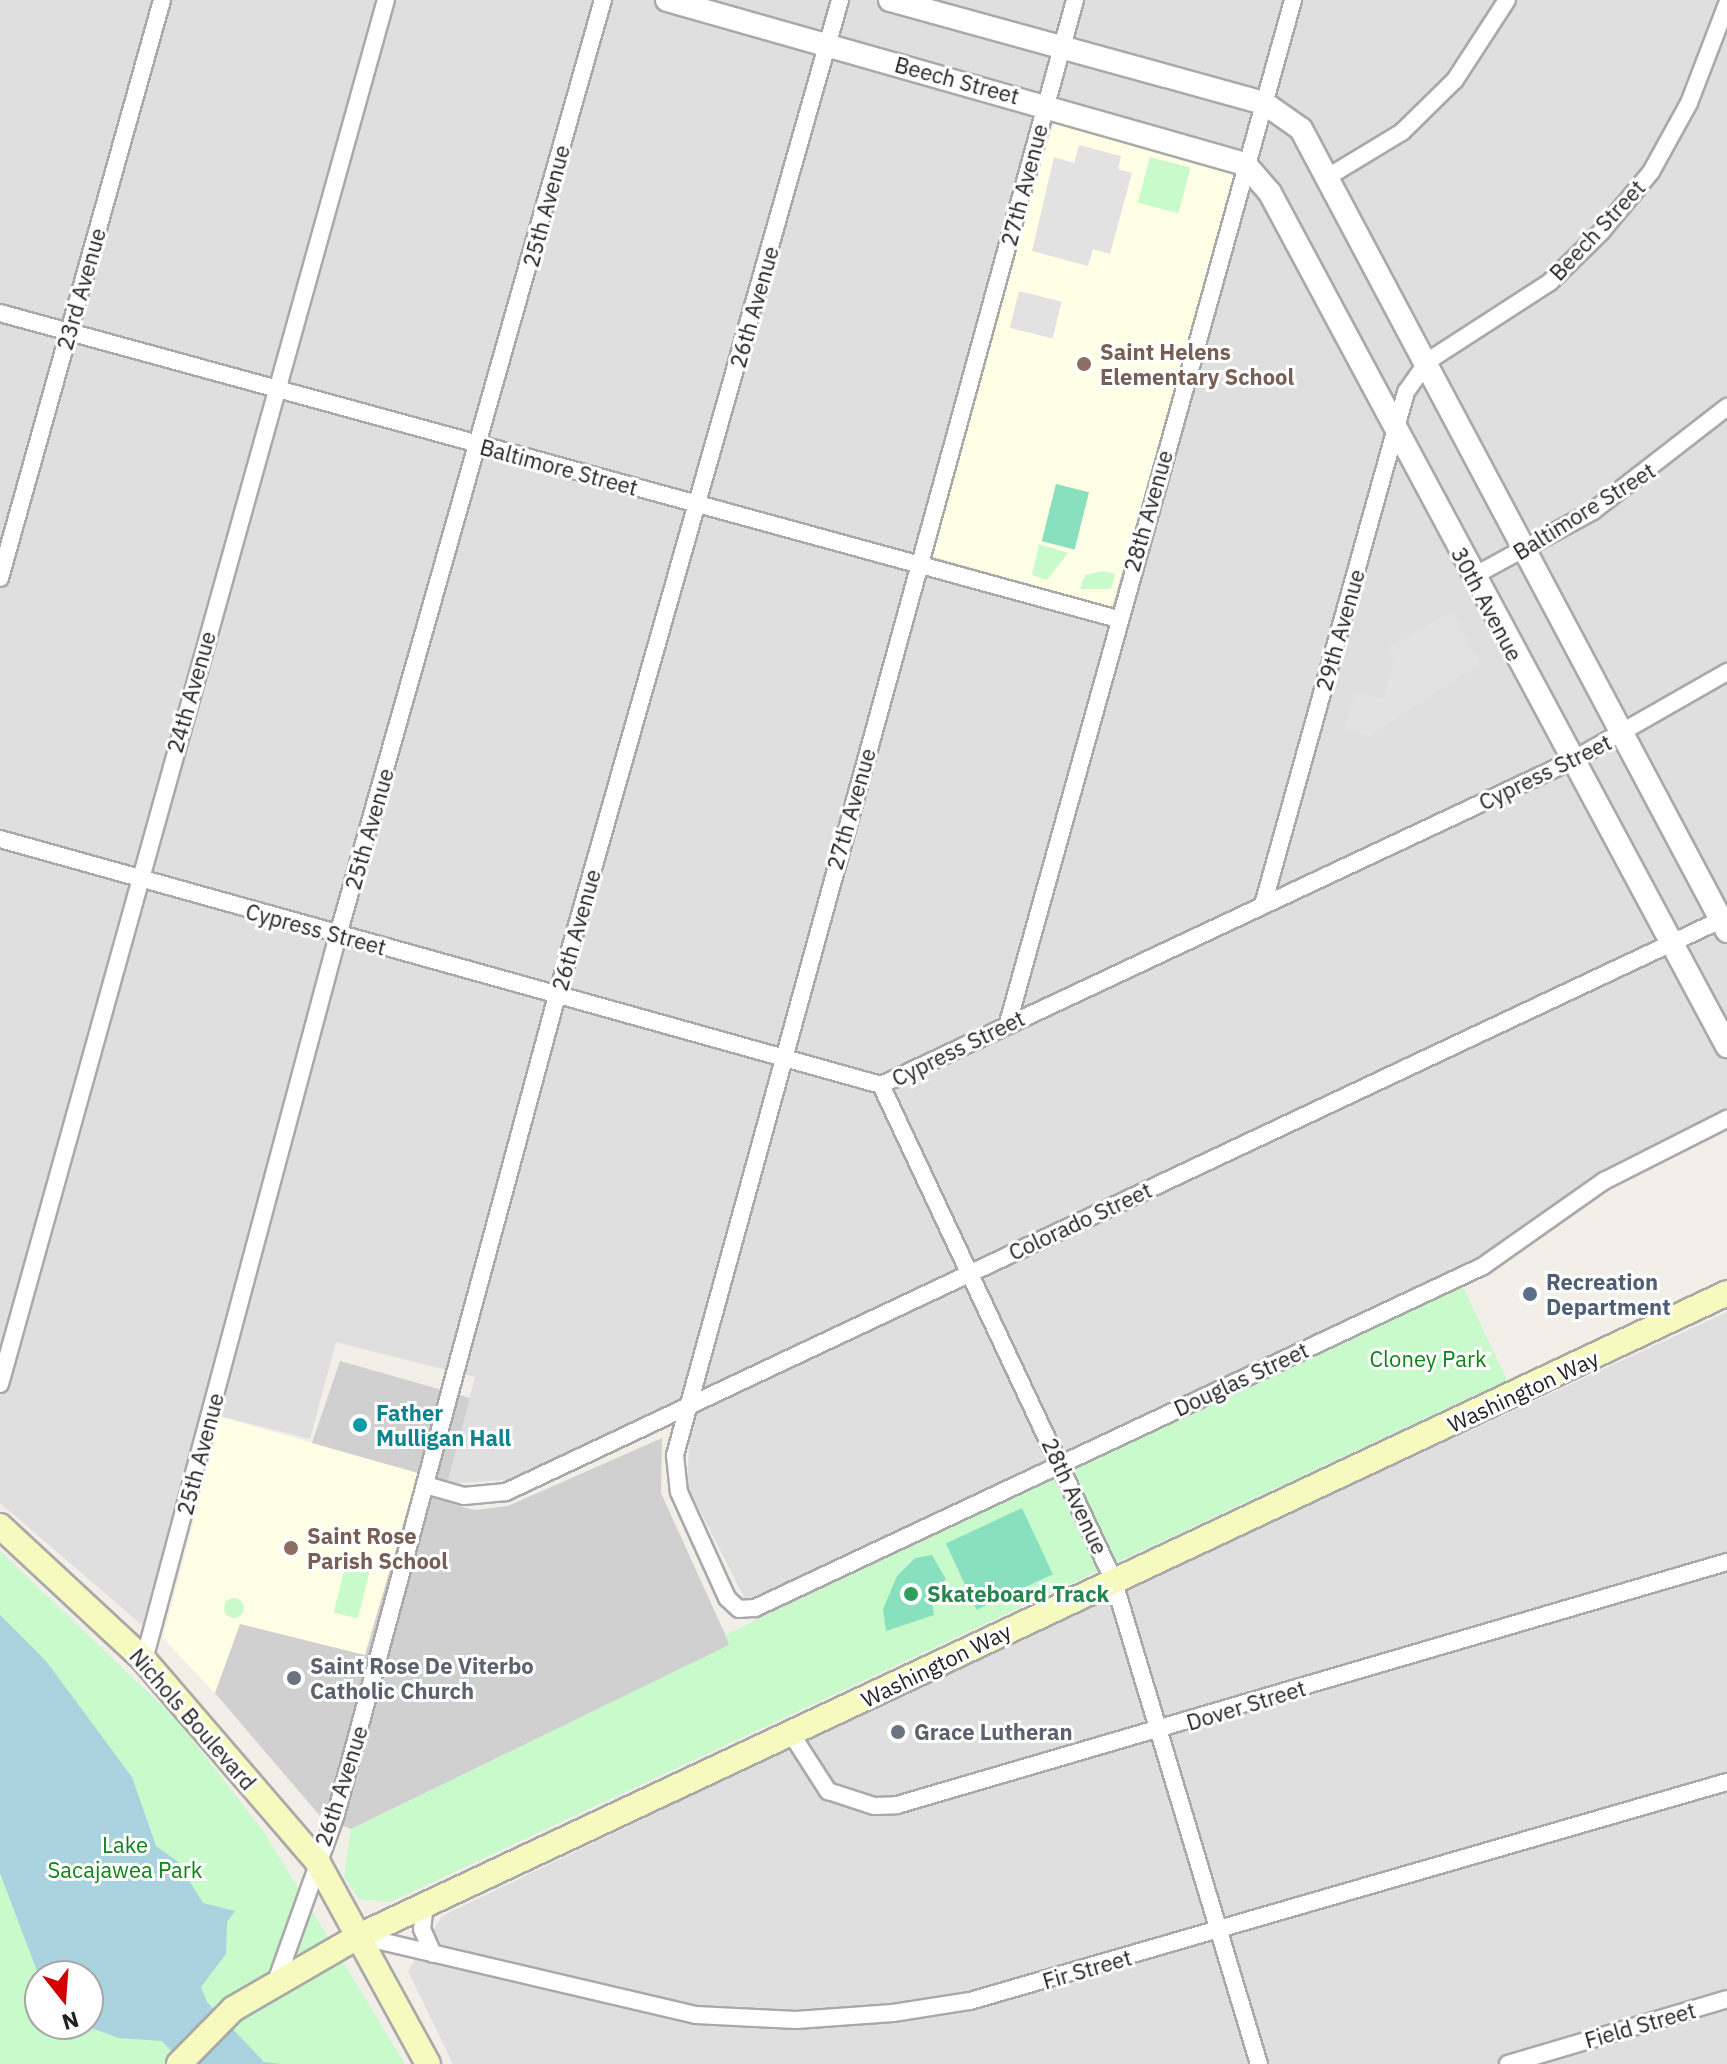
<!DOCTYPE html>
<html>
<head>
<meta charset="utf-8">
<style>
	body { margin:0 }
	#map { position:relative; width:1727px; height:2064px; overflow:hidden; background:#f2efe9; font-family:"IBM Plex Sans",sans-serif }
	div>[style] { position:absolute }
	.residential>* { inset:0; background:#e0dfdf }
	.education>* { inset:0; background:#ffffe5; transform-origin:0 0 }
	.religious>* { inset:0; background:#d0d0d0 }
	.park>* { inset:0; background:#c8facc; transform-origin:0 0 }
	.round { border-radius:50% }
	.pitch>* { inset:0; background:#88e0be; transform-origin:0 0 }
	.parking>* { inset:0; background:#e2e2e2; transform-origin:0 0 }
	.water>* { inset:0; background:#aad3df }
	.roads { filter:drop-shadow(2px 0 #a9a9a9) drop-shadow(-2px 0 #a9a9a9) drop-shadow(0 2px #a9a9a9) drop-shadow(0 -2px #a9a9a9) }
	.minor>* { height:16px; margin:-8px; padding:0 8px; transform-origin:8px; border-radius:8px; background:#fff }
	.tertiary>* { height:22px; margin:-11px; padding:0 11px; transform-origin:11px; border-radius:11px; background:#fff }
	.secondary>* { height:24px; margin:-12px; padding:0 12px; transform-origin:12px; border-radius:12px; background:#f7fabf }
	.dots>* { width:22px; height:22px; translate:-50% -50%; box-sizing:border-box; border:4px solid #fff; border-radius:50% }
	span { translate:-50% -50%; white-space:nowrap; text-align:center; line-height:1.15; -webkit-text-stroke:6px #fff; paint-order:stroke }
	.street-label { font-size:22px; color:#222 }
	.education-label { font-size:22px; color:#785e54; font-weight:700 }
	.left { translate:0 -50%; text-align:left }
	.service-label { font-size:22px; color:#4e5e75; font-weight:700 }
	.park-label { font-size:22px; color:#0c8416 }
	.culture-label { font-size:22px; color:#0d838f; font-weight:700 }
	.leisure-label { font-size:22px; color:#27864d; font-weight:700 }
	.worship-label { font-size:22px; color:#5b616d; font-weight:700 }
	.north { position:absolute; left:24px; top:1960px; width:80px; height:80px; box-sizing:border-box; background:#fff; border:2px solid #a7a7a7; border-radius:50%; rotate:163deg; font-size:22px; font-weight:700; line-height:32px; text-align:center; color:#222 }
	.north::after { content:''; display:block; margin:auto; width:28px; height:36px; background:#d40000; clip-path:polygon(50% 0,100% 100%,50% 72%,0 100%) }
</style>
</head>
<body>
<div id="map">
	<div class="residential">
		<div style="clip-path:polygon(0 0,1727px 0,1727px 1129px,1602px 1191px,1462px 1285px,756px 1621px,687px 1485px,690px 1426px,674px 1406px,516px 1479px,447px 1484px,475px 1377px,336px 1342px,310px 1439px,204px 1412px,142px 1625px,0 1503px)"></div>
		<div style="clip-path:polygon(1727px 1312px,1727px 2064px,453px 2064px,408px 1971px,442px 1916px,964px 1664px)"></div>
	</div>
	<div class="education">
		<div style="left:1054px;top:120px;width:190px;height:453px;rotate:16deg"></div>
		<div style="clip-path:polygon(221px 1417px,418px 1473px,365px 1656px,240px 1624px,215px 1693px,163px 1638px)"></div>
	</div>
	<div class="religious">
		<div style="clip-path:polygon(340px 1361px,470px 1398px,447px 1484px,455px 1505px,475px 1510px,508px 1506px,662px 1438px,661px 1493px,730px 1645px,351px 1829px,320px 1816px,215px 1693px,240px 1624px,365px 1655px,418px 1473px,312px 1443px)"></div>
	</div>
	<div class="park">
		<div style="left:1150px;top:157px;width:42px;height:47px;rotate:15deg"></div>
		<div style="clip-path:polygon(1039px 544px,1068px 553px,1047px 580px,1032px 575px)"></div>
		<div style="clip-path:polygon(1103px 571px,1115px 574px,1111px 589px,1080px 589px,1085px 575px)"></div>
		<div style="clip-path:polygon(1462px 1285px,1507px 1380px,390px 1902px,359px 1899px,344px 1877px,351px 1829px,729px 1645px,725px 1635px)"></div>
		<div style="clip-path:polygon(evenodd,0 1551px,176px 1719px,264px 1832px,405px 2064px,0 2064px,0 1551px,40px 1976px,88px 1976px,88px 2024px,40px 2024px,40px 1976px)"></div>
		<div style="left:346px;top:1563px;width:25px;height:51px;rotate:14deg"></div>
		<div class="round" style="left:224px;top:1598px;width:20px;height:20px"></div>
	</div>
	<div class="pitch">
		<div style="left:1056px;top:484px;width:34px;height:59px;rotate:14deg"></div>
		<div style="left:1022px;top:1508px;width:73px;height:84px;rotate:65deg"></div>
		<div style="clip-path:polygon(932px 1555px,946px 1579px,931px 1596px,934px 1615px,886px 1631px,883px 1609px,897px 1576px,915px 1558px)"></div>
	</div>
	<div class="parking">
		<div style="clip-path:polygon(1079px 145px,1121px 156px,1118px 169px,1132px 173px,1110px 254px,1093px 249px,1088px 266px,1032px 251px,1054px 157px,1074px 163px)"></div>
		<div style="left:1019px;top:291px;width:44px;height:38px;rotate:14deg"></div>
		<div style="clip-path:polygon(1452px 612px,1480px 664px,1370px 736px,1344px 730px,1355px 692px,1384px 699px,1394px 661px,1386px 648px)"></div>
	</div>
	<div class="water">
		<div style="clip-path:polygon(0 1615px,46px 1661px,132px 1777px,156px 1846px,177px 1861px,203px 1903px,235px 1911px,227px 1922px,226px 1954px,201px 1987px,207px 2002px,264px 2062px,281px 2064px,184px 2064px,162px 2041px,119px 2038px,80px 2024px,88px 2024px,88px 1976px,40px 1979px,0 1873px)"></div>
	</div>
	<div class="roads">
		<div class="minor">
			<div style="left:1075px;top:0;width:1509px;rotate:105.37deg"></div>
			<div style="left:675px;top:1455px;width:37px;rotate:84deg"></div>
			<div style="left:679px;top:1492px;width:116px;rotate:65.6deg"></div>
			<div style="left:727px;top:1598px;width:16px;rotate:43deg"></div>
			<div style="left:739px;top:1609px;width:16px;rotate:-4deg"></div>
			<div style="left:755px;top:1608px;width:804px;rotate:-25.16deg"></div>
			<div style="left:1483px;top:1266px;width:148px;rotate:-35.1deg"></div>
			<div style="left:1604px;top:1181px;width:138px;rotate:-26.8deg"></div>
			<div style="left:1331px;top:175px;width:83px;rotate:-31.2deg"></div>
			<div style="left:1402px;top:132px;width:74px;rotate:-44.5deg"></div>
			<div style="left:1455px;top:80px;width:95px;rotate:-57deg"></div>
			<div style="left:0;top:313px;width:1159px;rotate:15.31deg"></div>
			<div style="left:1472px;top:577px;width:138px;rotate:-28.6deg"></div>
			<div style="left:1593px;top:511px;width:170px;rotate:-37.8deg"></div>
			<div style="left:0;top:578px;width:600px;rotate:-74.34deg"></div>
			<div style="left:0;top:839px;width:915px;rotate:15.6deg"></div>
			<div style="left:881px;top:1085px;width:762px;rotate:-25.15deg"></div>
			<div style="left:1571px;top:761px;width:180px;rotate:-29.7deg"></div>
			<div style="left:1263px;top:905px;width:533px;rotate:-74.42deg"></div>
			<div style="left:1406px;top:392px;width:38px;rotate:-55deg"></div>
			<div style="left:1428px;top:361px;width:145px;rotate:-32.9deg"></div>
			<div style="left:1550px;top:282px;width:73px;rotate:-44.4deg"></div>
			<div style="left:1602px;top:231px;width:77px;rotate:-50.3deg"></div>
			<div style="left:1651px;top:172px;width:79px;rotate:-61.2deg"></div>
			<div style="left:1689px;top:103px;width:106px;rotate:-69deg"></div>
			<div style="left:1008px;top:1023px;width:1062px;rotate:-74.43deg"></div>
			<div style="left:881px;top:1085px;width:546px;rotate:64.84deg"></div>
			<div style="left:1113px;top:1579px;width:506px;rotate:73.25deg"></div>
			<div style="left:0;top:1384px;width:1437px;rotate:-74.42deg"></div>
			<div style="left:429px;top:1486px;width:36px;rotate:16deg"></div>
			<div style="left:464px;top:1496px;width:42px;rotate:-5.4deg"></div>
			<div style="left:506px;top:1492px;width:1350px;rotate:-25.22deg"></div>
			<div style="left:144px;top:1660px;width:751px;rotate:-75.02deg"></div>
			<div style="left:338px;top:935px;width:972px;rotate:-74.18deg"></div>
			<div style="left:792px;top:1735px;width:67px;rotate:57.3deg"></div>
			<div style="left:828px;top:1791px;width:48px;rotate:18.1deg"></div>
			<div style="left:874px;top:1806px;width:23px;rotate:-2deg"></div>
			<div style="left:897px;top:1805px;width:865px;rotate:-16.32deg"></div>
			<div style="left:425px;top:1905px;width:24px;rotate:97deg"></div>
			<div style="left:422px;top:1929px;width:27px;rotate:66deg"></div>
			<div style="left:359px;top:1936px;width:346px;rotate:13.2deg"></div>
			<div style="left:696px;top:2015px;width:100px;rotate:2.9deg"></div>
			<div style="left:796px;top:2020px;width:97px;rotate:-4.1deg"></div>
			<div style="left:893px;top:2013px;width:78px;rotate:-8.9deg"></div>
			<div style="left:970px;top:2001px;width:788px;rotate:-16.14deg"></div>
			<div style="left:277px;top:1979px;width:175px;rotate:-70.3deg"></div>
			<div style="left:336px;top:1814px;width:851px;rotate:-74.89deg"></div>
			<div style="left:558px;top:992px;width:1031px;rotate:-74.13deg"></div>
			<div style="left:1508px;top:2064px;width:228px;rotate:-16.5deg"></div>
		</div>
		<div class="tertiary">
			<div style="left:667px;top:0;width:601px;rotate:15.84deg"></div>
			<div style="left:1245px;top:164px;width:38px;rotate:49deg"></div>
			<div style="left:1270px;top:193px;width:968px;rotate:61.82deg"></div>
			<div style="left:890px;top:0;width:388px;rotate:15.4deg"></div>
			<div style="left:1264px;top:103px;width:45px;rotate:35.1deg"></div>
			<div style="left:1301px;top:129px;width:908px;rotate:62.02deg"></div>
		</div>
		<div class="secondary">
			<div style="left:0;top:1526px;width:197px;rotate:42.9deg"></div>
			<div style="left:144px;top:1660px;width:265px;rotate:49.3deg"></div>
			<div style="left:317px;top:1861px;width:231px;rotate:61.3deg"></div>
			<div style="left:179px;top:2064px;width:77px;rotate:-45.5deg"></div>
			<div style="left:233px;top:2009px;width:146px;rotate:-30.1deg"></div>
			<div style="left:359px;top:1936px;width:1512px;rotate:-25.17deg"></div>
		</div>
	</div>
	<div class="dots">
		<div style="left:1084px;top:364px;background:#8d6e63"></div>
		<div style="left:1530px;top:1294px;background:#5c6f8a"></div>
		<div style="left:360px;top:1425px;background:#0f9aa8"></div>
		<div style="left:291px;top:1548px;background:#8d6e63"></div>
		<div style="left:911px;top:1594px;background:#2e9e5b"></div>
		<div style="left:294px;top:1678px;background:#6b7280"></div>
		<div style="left:898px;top:1732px;background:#6b7280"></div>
	</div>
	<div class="street-label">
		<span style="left:957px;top:80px;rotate:15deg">Beech Street</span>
		<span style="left:1024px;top:185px;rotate:-75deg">27th Avenue</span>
		<span style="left:546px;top:206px;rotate:-75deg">25th Avenue</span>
		<span style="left:1597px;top:230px;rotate:-47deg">Beech Street</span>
		<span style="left:81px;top:289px;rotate:-74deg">23rd Avenue</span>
		<span style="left:754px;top:307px;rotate:-74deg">26th Avenue</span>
		<span style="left:559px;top:467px;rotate:15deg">Baltimore Street</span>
		<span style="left:1148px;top:511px;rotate:-74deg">28th Avenue</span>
		<span style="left:1584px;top:511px;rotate:-32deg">Baltimore Street</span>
		<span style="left:1487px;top:604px;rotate:62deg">30th Avenue</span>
		<span style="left:1340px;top:630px;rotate:-74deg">29th Avenue</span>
		<span style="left:191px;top:692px;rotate:-74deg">24th Avenue</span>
		<span style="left:1545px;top:772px;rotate:-26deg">Cypress Street</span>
		<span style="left:851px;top:809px;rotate:-74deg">27th Avenue</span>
		<span style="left:369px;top:829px;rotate:-74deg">25th Avenue</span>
		<span style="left:316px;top:929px;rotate:15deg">Cypress Street</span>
		<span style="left:576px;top:930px;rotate:-74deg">26th Avenue</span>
		<span style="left:958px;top:1048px;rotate:-26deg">Cypress Street</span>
		<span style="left:1080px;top:1221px;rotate:-25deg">Colorado Street</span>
		<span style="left:1241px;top:1379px;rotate:-25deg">Douglas Street</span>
		<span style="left:1523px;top:1391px;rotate:-25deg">Washington Way</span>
		<span style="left:200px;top:1454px;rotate:-75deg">25th Avenue</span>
		<span style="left:1075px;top:1496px;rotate:65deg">28th Avenue</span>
		<span style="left:936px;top:1665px;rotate:-26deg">Washington Way</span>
		<span style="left:1246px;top:1705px;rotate:-17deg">Dover Street</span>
		<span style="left:193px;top:1719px;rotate:49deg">Nichols Boulevard</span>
		<span style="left:341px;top:1786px;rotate:-72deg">26th Avenue</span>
		<span style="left:1087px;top:1969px;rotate:-16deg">Fir Street</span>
		<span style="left:1640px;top:2025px;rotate:-16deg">Field Street</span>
	</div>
	<div class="education-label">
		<span class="left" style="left:1100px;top:364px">Saint Helens<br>Elementary School</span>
		<span class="left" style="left:307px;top:1548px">Saint Rose<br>Parish School</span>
	</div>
	<div class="service-label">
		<span class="left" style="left:1546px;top:1294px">Recreation<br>Department</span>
	</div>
	<div class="park-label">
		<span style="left:1428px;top:1359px">Cloney Park</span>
		<span style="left:125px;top:1857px">Lake<br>Sacajawea Park</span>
	</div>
	<div class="culture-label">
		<span class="left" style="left:376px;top:1425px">Father<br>Mulligan Hall</span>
	</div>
	<div class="leisure-label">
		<span class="left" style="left:927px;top:1594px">Skateboard Track</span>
	</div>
	<div class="worship-label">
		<span class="left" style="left:310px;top:1678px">Saint Rose De Viterbo<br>Catholic Church</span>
		<span class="left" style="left:914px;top:1732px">Grace Lutheran</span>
	</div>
	<div class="north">N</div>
</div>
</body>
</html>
